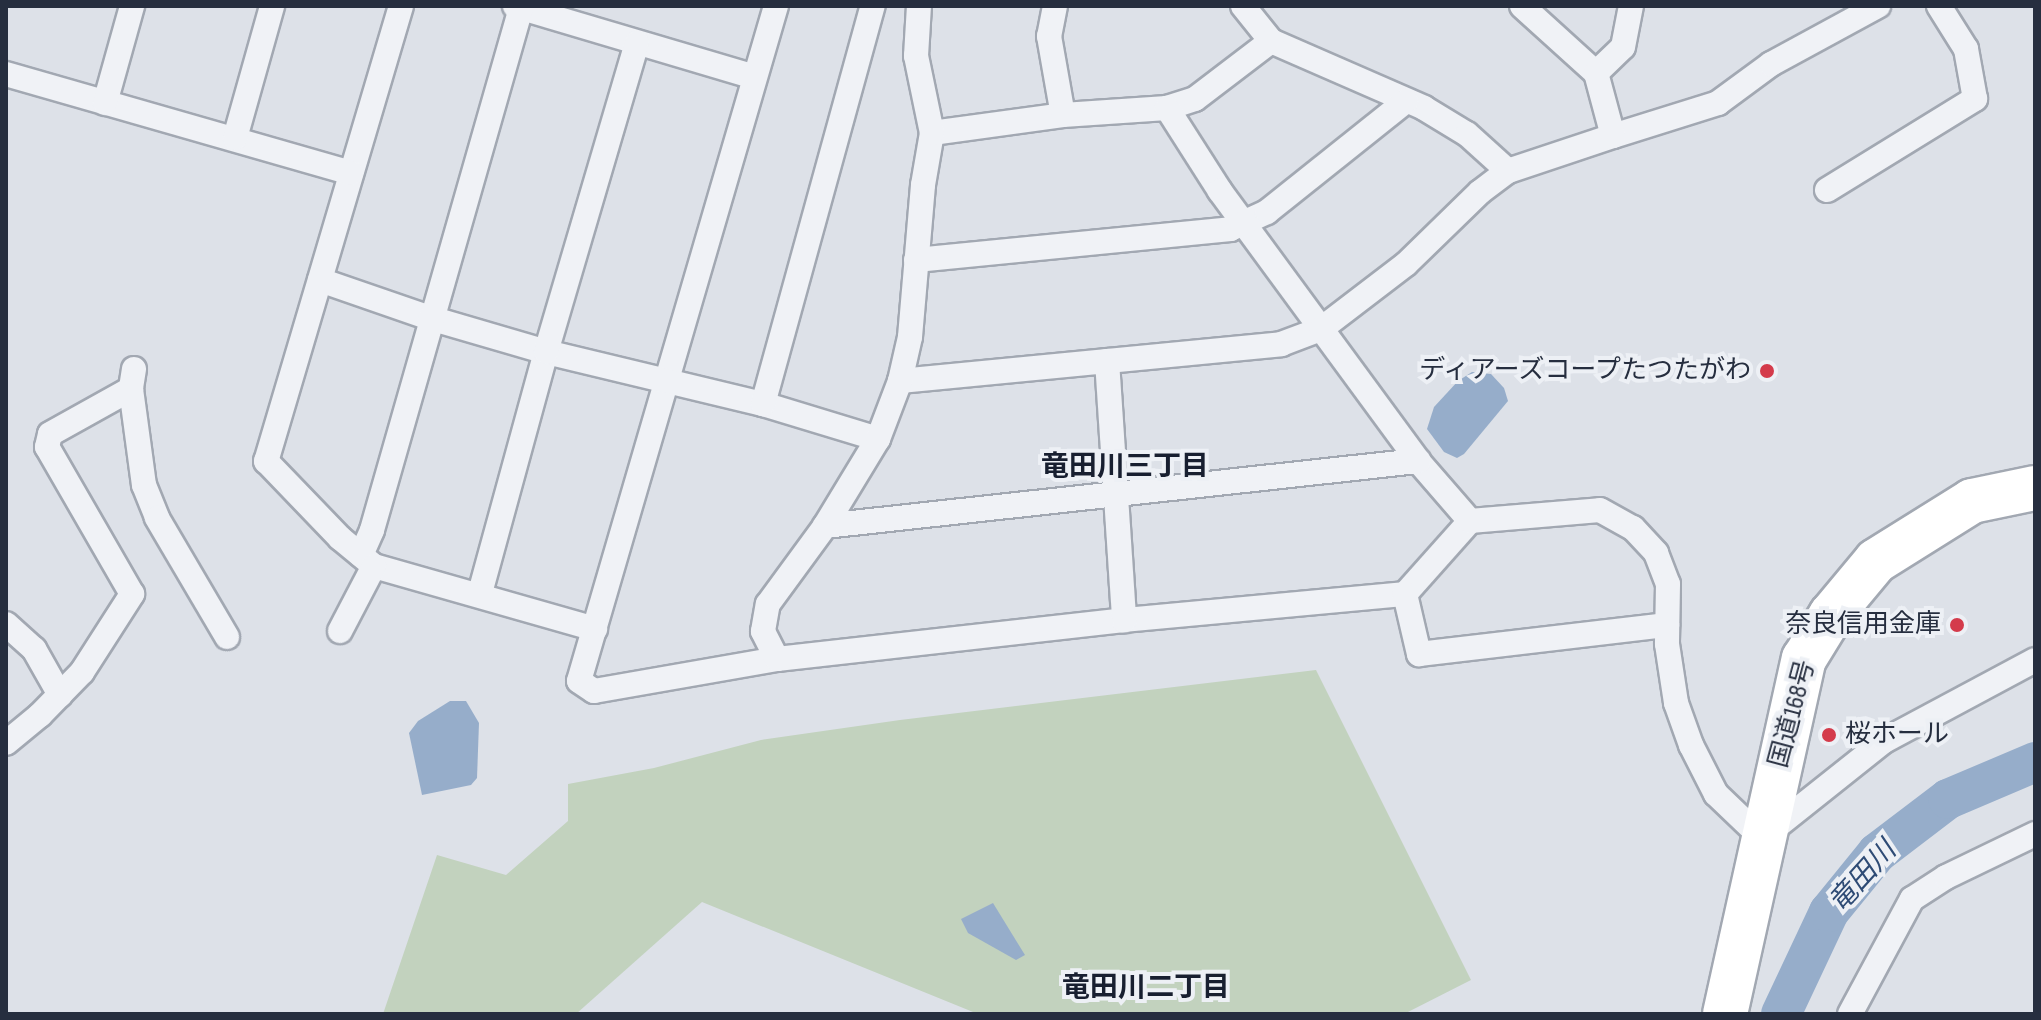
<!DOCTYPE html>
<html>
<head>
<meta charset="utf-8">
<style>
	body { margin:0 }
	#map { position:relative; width:2041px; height:1020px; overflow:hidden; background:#dde1e8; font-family:"Sofia Sans Condensed","Noto Sans JP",sans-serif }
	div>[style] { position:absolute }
	.green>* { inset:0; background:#c2d2be }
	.water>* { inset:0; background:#96adca }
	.river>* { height:40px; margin:-20px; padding:0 20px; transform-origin:20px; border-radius:20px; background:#96adca }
	.roads { filter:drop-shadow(2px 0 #a2a8b2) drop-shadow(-2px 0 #a2a8b2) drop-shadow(0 2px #a2a8b2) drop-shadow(0 -2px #a2a8b2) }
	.street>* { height:24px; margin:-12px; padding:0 12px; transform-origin:12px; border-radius:12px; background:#f0f2f6 }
	.highway>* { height:44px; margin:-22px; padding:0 22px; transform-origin:22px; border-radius:22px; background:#fff }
	.dots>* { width:22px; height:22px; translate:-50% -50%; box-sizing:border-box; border:4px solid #edf0f5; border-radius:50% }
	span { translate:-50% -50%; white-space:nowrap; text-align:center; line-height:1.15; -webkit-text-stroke:8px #edf0f5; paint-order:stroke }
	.poi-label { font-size:26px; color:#262e3f }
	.right { translate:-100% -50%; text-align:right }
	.left { translate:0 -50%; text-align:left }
	.street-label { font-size:26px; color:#262e3f }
	.neighbourhood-label { font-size:28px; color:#181f30; font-weight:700 }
	.water-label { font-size:28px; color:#2e4b75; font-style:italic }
	.frame { position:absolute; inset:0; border:8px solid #262e3f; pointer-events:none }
</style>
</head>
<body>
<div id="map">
	<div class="green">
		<div style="clip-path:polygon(1316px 670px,1471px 980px,1404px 1014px,978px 1014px,702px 902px,576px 1014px,383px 1014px,437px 855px,506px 875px,568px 821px,568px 784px,654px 768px,761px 740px,900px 720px)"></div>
	</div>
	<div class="water">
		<div style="clip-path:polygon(1472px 372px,1491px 374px,1504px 388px,1508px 401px,1464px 454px,1457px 458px,1444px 452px,1427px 429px,1434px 407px,1458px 381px)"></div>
		<div style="clip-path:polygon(450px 701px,466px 701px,479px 723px,477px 778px,471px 785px,422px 795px,409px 733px,418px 721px)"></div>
		<div style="clip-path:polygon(993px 903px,1025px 955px,1016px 960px,968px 933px,961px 919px)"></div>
	</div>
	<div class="river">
		<div style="left:1781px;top:1014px;width:113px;rotate:-64.8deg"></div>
		<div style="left:1829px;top:912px;width:76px;rotate:-50.9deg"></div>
		<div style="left:1877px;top:853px;width:89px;rotate:-37.3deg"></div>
		<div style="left:1948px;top:799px;width:95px;rotate:-23deg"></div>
	</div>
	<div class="roads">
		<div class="street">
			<div style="left:401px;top:6px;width:475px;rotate:106.5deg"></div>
			<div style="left:266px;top:461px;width:107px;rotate:46.1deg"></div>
			<div style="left:340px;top:538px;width:44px;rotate:39.5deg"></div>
			<div style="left:374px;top:566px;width:230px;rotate:15.9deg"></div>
			<div style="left:515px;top:6px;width:249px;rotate:16.5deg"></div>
			<div style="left:776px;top:6px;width:703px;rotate:106.27deg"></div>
			<div style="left:579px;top:681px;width:18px;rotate:34deg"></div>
			<div style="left:594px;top:691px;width:186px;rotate:-9.9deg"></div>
			<div style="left:777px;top:659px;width:349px;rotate:-6.4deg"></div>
			<div style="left:1124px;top:620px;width:282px;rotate:-5.3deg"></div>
			<div style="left:1405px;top:594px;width:98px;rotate:-48.3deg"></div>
			<div style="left:1055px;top:6px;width:31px;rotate:101deg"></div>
			<div style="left:1049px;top:36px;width:80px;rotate:80deg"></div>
			<div style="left:1243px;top:6px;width:45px;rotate:51.3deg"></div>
			<div style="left:1271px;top:41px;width:167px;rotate:23.6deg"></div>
			<div style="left:1424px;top:108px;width:50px;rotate:31.2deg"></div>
			<div style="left:1467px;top:134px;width:55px;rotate:42.1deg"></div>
			<div style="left:1522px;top:6px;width:100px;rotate:42.2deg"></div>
			<div style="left:1596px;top:73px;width:37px;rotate:-44deg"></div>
			<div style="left:1623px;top:47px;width:42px;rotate:-79deg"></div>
			<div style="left:6px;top:74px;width:359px;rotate:16deg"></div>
			<div style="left:105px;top:103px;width:101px;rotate:-74.4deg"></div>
			<div style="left:1167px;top:108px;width:29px;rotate:-18deg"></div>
			<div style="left:1195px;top:99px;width:96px;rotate:-37.3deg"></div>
			<div style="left:932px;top:133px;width:132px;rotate:-7.8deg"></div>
			<div style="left:1063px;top:115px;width:104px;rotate:-3.9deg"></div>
			<div style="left:1167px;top:108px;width:98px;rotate:57.4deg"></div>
			<div style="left:1220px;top:191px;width:335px;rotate:53.7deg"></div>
			<div style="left:1418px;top:461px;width:79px;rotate:49.1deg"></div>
			<div style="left:1470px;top:521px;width:130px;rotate:-4.8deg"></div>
			<div style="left:1600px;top:510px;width:38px;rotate:29deg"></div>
			<div style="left:1633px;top:528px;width:34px;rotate:47deg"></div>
			<div style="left:1656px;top:553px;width:33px;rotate:69deg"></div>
			<div style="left:1668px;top:584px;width:60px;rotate:91deg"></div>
			<div style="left:1667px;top:644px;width:60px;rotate:81.3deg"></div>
			<div style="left:1676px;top:703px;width:45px;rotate:70.3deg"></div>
			<div style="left:1691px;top:745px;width:55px;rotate:63deg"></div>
			<div style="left:1716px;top:794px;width:64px;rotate:43.7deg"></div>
			<div style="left:1762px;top:838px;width:156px;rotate:-38.5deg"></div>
			<div style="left:1884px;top:741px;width:171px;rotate:-28.2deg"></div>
			<div style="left:1613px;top:136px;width:110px;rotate:-17.4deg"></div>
			<div style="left:1718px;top:103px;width:66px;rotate:-36.3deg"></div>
			<div style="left:1771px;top:64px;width:122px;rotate:-28.5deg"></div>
			<div style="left:235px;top:138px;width:137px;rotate:-74.3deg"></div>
			<div style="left:1827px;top:190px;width:174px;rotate:-31.6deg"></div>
			<div style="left:1975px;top:99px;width:51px;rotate:-100.2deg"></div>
			<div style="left:1966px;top:49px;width:51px;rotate:-122.1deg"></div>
			<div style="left:916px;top:260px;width:316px;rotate:-5.6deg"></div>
			<div style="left:1230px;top:229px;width:41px;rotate:-24.7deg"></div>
			<div style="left:1267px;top:212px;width:178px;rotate:-38.6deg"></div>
			<div style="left:320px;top:280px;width:116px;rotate:19.1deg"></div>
			<div style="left:430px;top:318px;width:121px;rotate:16.3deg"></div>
			<div style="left:546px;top:352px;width:223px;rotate:13.5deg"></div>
			<div style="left:763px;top:404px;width:120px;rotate:16.9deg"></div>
			<div style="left:1107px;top:361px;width:260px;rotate:86.2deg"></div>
			<div style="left:134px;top:369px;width:20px;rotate:99deg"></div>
			<div style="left:131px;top:389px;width:97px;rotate:82.3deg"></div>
			<div style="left:144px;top:485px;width:35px;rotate:68deg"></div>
			<div style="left:157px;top:518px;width:138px;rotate:59.5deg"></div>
			<div style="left:900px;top:381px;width:383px;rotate:-5.5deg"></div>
			<div style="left:1281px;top:344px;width:43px;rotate:-20.6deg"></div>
			<div style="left:1321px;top:329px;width:107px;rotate:-37.4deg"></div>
			<div style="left:1406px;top:264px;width:103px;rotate:-44.2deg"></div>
			<div style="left:1480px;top:192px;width:35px;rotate:-37deg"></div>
			<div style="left:1508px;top:171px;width:111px;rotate:-18.4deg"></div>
			<div style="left:1613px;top:136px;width:65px;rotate:-105.1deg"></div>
			<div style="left:763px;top:404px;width:413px;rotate:-74.6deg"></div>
			<div style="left:825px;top:526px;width:597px;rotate:-6.26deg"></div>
			<div style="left:361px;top:555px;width:27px;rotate:-66deg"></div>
			<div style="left:372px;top:530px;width:543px;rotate:-74.07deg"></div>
			<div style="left:480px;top:593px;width:250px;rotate:-74.7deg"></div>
			<div style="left:546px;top:352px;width:322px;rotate:-73.6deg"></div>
			<div style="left:1405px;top:594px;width:62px;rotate:76.9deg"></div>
			<div style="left:1419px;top:654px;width:250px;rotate:-6.7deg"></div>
			<div style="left:6px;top:624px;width:38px;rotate:42deg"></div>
			<div style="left:34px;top:649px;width:53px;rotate:60.5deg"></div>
			<div style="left:340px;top:631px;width:73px;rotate:-62.4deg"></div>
			<div style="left:777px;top:659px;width:31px;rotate:-117deg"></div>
			<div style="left:763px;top:631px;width:27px;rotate:-80deg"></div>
			<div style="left:768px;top:604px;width:97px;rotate:-53.8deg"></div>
			<div style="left:825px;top:526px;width:102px;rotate:-58.7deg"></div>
			<div style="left:878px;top:439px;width:62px;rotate:-69.2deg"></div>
			<div style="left:900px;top:381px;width:45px;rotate:-77.2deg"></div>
			<div style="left:910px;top:337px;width:153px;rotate:-85.1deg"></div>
			<div style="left:923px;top:185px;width:53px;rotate:-80.2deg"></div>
			<div style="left:932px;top:133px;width:79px;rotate:-101.7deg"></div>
			<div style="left:916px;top:56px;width:50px;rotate:-86.6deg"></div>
			<div style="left:6px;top:743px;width:44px;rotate:-39.5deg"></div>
			<div style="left:40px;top:715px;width:60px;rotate:-45.7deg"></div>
			<div style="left:82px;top:672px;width:93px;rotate:-57.3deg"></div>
			<div style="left:132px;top:594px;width:170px;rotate:-120deg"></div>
			<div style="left:47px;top:447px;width:13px;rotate:-77deg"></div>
			<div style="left:50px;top:434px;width:93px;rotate:-29.1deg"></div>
			<div style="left:1850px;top:1014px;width:131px;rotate:-61.7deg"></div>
			<div style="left:1912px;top:899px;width:40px;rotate:-32.9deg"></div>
			<div style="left:1946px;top:877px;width:99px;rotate:-25.8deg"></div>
		</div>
		<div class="highway">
			<div style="left:1725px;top:1014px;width:364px;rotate:-77.5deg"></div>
			<div style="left:1804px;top:659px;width:52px;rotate:-58.5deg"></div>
			<div style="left:1831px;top:615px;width:70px;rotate:-50.2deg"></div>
			<div style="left:1876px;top:561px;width:113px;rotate:-32deg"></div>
			<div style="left:1972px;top:501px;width:64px;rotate:-11.7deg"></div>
		</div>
	</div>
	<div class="dots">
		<div style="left:1767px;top:371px;background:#d43b4b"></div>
		<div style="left:1957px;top:625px;background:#d43b4b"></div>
		<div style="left:1829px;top:735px;background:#d43b4b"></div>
	</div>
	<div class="poi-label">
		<span class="right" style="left:1751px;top:371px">ディアーズコープたつたがわ</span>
		<span class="right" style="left:1941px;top:625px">奈良信用金庫</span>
		<span class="left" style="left:1845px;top:735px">桜ホール</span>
	</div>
	<div class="street-label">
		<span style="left:1793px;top:714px;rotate:-75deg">国道168号</span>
	</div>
	<div class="neighbourhood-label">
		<span style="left:1125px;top:467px">竜田川三丁目</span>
		<span style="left:1146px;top:988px">竜田川二丁目</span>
	</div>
	<div class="water-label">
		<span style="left:1863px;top:877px;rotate:-48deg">竜田川</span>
	</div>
	<div class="frame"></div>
</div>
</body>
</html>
